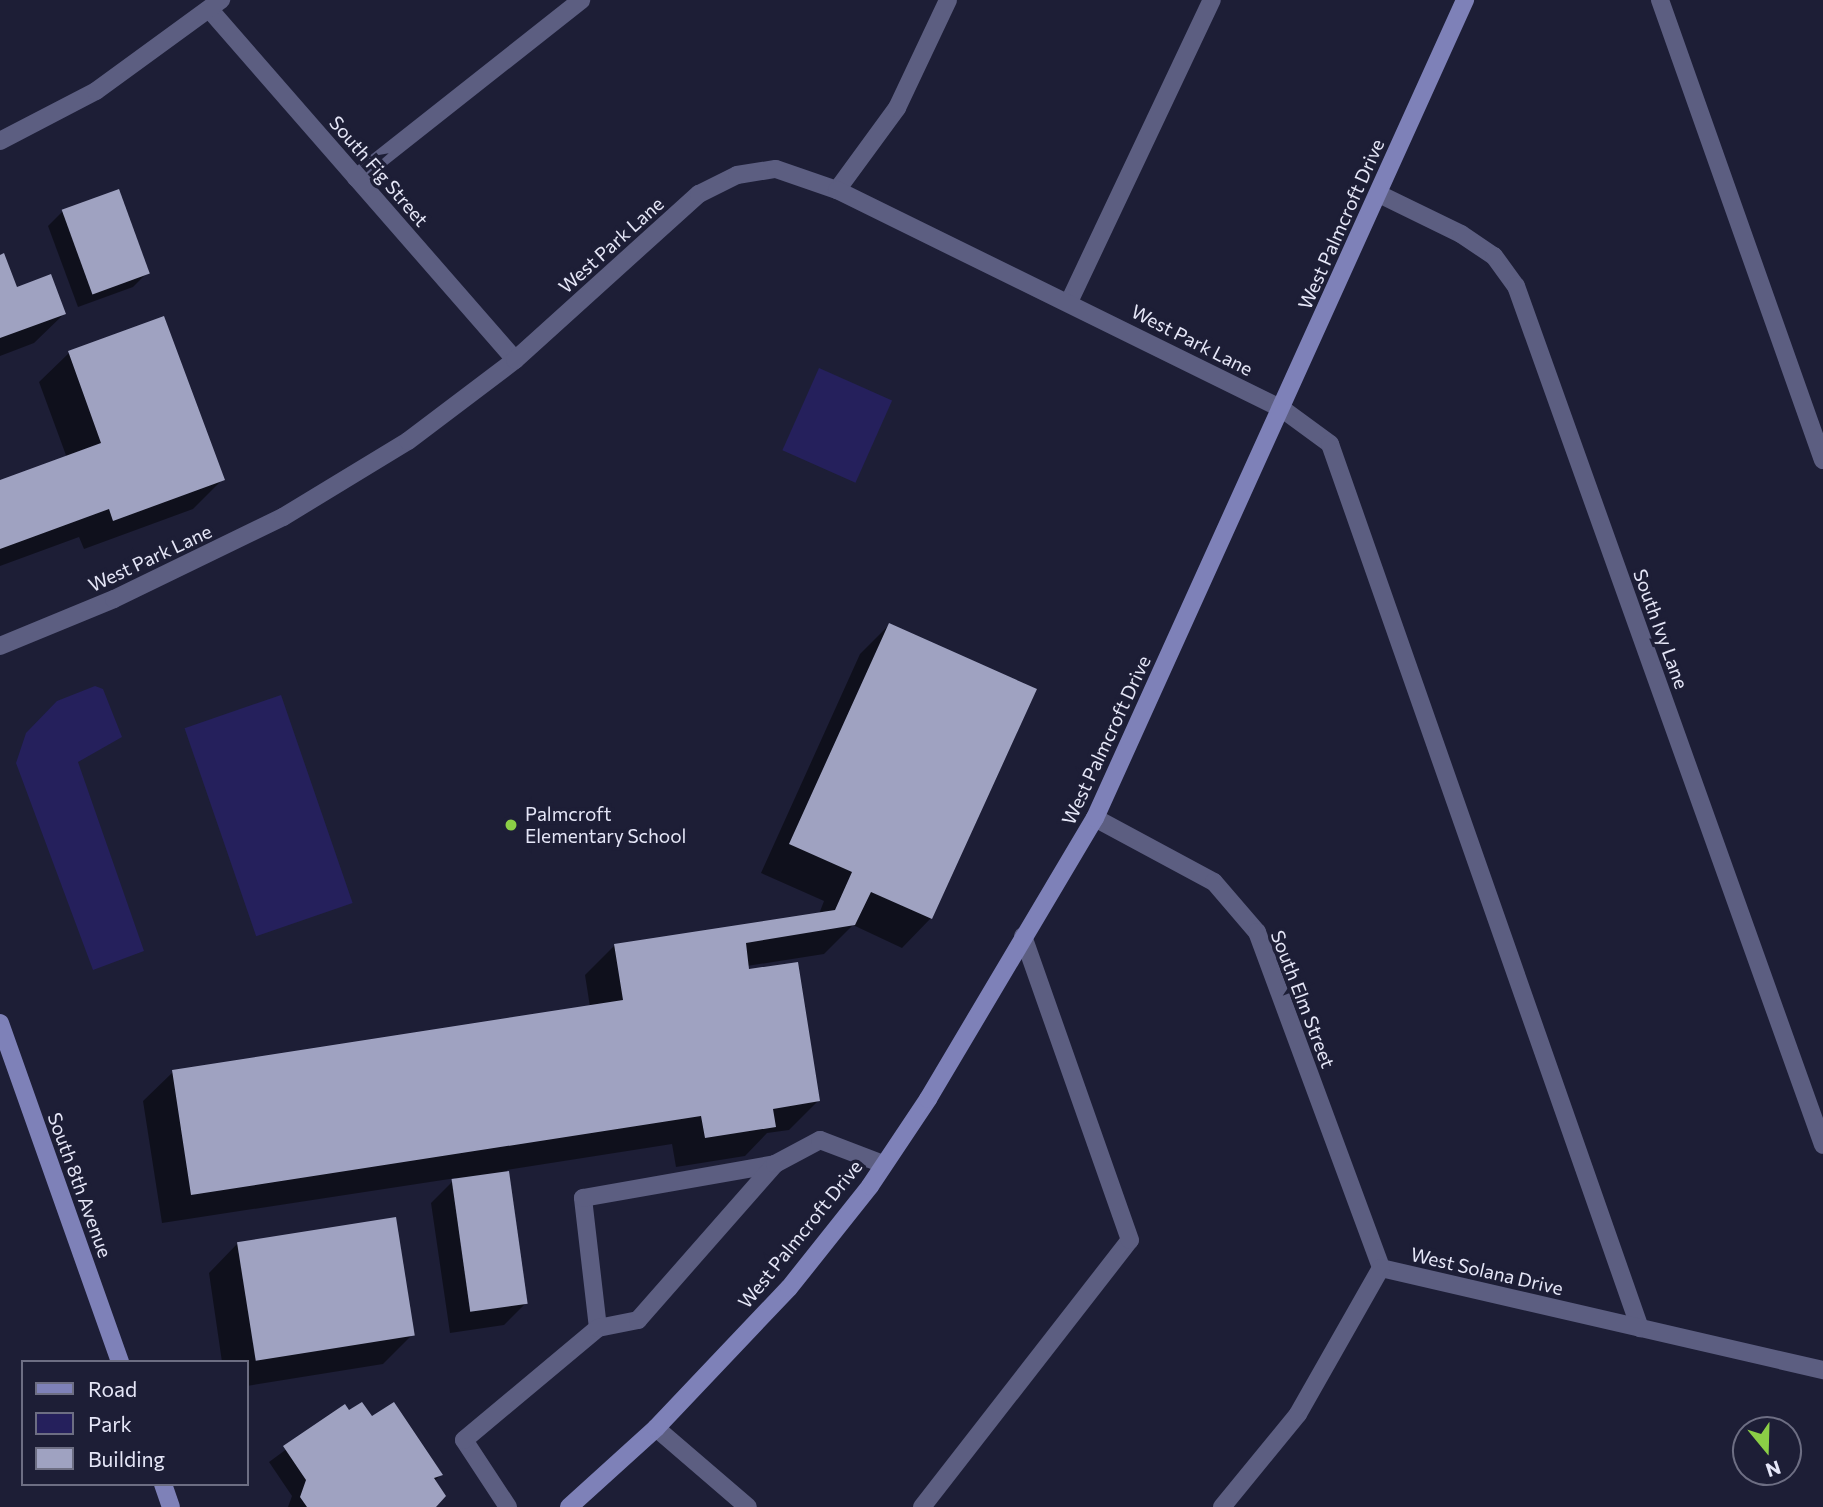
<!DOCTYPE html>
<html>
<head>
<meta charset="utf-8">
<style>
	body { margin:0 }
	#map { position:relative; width:1823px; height:1507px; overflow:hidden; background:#1d1e36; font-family:Commissioner,sans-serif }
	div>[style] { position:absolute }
	.green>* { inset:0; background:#25205c; transform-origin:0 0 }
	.shadow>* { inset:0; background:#0007 }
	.building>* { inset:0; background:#9fa2c1; transform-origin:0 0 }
	.lane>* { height:18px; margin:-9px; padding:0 9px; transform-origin:9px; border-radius:9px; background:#5c5e81 }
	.street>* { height:18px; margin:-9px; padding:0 9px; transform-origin:9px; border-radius:9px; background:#5c5e81 }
	.secondary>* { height:18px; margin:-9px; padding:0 9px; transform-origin:9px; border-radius:9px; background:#7e81b8 }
	.dots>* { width:19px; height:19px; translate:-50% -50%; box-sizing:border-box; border:4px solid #1d1e36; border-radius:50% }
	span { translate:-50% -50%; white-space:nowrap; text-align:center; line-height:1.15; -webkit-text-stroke:7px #1d1e36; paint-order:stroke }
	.street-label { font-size:19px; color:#e5e6f7 }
	.poi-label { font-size:19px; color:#e5e6f7 }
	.left { translate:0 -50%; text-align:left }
	.legend { position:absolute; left:21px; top:1360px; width:228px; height:126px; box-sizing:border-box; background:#1d1e36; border:2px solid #6d6e83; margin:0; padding:9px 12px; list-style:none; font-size:21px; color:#e5e6f7 }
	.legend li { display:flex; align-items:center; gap:14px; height:35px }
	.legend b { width:35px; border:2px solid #6d6e83 }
	.north { position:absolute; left:1732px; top:1416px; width:70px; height:70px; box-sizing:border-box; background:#1d1e36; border:2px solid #6d6e83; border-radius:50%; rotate:161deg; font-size:19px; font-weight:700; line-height:28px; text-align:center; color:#e5e6f7 }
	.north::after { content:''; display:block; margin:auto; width:24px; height:32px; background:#8bce46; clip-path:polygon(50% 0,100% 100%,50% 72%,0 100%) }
</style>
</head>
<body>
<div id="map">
	<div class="green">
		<div style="left:819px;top:368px;width:80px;height:90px;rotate:24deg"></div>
		<div style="clip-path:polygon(95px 686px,103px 689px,122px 737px,78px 762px,144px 951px,93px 970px,16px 763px,26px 733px,57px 701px)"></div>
		<div style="left:281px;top:695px;width:220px;height:102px;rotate:71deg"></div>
	</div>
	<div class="shadow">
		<div style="clip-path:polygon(63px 211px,148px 272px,133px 287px,78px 307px,48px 226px)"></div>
		<div style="clip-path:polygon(0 257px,16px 289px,64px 314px,34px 343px,0 356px)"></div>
		<div style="clip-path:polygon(69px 353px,223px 479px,193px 509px,84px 549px,79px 537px,0 566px,0 482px,67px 458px,39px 382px)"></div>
		<div style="clip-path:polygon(889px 625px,931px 918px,902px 948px,853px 925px,824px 954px,747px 966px,818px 1101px,789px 1130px,767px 1133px,745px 1156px,676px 1167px,672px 1144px,507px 1170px,526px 1303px,504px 1325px,450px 1333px,431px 1203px,456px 1178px,162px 1223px,143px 1101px,173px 1072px,590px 1007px,585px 975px,615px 945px,819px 914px,824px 901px,761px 873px,860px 654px)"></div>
		<div style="clip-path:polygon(238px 1243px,412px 1335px,383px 1364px,247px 1386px,247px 1362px,222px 1362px,209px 1273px)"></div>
		<div style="clip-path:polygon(344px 1407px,348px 1413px,371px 1419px,441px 1475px,434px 1481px,434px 1507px,288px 1507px,292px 1496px,269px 1462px)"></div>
	</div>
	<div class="building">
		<div style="left:119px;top:189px;width:90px;height:61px;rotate:70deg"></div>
		<div style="clip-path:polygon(4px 253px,17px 287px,51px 274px,66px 314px,0 338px,0 255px)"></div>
		<div style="clip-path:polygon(164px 316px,225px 480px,113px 521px,109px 509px,0 549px,0 480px,101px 443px,68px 351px)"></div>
		<div style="clip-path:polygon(889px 623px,1037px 689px,932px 919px,871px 892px,855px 925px,746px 943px,749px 969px,798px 962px,820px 1101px,773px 1109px,776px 1127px,705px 1138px,701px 1116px,191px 1195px,172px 1070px,623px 1000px,614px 944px,835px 910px,852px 872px,789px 844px)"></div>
		<div style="left:509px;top:1171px;width:134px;height:58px;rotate:82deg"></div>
		<div style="left:396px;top:1217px;width:120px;height:161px;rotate:81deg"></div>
		<div style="clip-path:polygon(362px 1402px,372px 1416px,394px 1402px,443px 1475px,434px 1478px,446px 1496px,436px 1507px,307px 1507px,300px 1497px,306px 1480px,283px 1446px,345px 1404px,349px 1410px)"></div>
	</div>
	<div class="lane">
		<div style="left:1660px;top:0;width:488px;rotate:70.5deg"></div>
		<div style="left:356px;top:178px;width:287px;rotate:-38.3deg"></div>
		<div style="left:1069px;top:302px;width:334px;rotate:-64.7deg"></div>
		<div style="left:1281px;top:408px;width:61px;rotate:36.3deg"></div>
		<div style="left:1330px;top:444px;width:937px;rotate:70.68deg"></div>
		<div style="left:598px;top:1328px;width:131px;rotate:-96.6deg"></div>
		<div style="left:583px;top:1198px;width:195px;rotate:-10deg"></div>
		<div style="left:508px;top:1507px;width:80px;rotate:-123.3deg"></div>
		<div style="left:464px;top:1440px;width:175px;rotate:-39.9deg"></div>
		<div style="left:598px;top:1328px;width:41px;rotate:-11.3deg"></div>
		<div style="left:638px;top:1320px;width:208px;rotate:-48.7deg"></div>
		<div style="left:775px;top:1164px;width:51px;rotate:-28.1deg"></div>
		<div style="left:820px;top:1140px;width:67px;rotate:20.9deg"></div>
		<div style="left:922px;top:1507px;width:338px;rotate:-52.1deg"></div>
		<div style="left:1130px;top:1240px;width:322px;rotate:-109.4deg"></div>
	</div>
	<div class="street">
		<div style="left:210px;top:10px;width:464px;rotate:48.9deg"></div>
		<div style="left:0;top:141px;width:108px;rotate:-27.5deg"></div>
		<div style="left:96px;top:91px;width:155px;rotate:-36.1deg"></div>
		<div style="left:837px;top:190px;width:102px;rotate:-53.8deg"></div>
		<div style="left:897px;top:108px;width:119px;rotate:-64.7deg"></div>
		<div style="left:1379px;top:194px;width:91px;rotate:26deg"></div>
		<div style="left:1461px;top:234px;width:40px;rotate:34deg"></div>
		<div style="left:1494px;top:256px;width:37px;rotate:54deg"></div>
		<div style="left:1516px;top:286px;width:912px;rotate:70.33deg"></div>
		<div style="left:0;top:646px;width:123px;rotate:-22.4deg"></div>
		<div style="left:114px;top:599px;width:188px;rotate:-25.9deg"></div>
		<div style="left:283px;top:517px;width:146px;rotate:-31.3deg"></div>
		<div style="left:408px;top:441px;width:134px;rotate:-37.1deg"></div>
		<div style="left:515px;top:360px;width:248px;rotate:-42.1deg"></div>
		<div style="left:699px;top:194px;width:42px;rotate:-26.6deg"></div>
		<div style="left:737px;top:175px;width:39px;rotate:-9deg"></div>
		<div style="left:776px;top:169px;width:65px;rotate:19deg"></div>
		<div style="left:837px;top:190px;width:495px;rotate:26.2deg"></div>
		<div style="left:1095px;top:818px;width:135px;rotate:28.3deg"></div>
		<div style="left:1214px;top:882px;width:66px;rotate:49.3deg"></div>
		<div style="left:1257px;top:932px;width:358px;rotate:69.7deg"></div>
		<div style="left:1381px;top:1268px;width:454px;rotate:13deg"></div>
		<div style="left:656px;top:1428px;width:121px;rotate:40.7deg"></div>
		<div style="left:1222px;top:1507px;width:120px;rotate:-50.7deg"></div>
		<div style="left:1298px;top:1414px;width:168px;rotate:-60.4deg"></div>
	</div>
	<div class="secondary">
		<div style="left:0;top:1023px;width:360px;rotate:70.5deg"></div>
		<div style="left:163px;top:1484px;width:24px;rotate:71deg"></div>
		<div style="left:569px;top:1507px;width:118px;rotate:-42.2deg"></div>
		<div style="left:656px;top:1428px;width:193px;rotate:-46.5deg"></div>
		<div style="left:789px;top:1288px;width:130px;rotate:-51.5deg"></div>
		<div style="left:870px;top:1186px;width:105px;rotate:-56.3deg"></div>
		<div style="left:928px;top:1099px;width:327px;rotate:-59.3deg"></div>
		<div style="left:1095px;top:818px;width:898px;rotate:-65.66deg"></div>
	</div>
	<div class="dots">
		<div style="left:511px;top:825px;background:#8bce46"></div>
	</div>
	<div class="street-label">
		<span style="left:379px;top:171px;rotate:49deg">South Fig Street</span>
		<span style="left:1341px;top:224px;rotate:-66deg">West Palmcroft Drive</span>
		<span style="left:611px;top:245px;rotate:-42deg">West Park Lane</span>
		<span style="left:1192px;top:340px;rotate:27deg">West Park Lane</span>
		<span style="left:150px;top:558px;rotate:-25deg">West Park Lane</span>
		<span style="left:1661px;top:629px;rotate:70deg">South Ivy Lane</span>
		<span style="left:1106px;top:740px;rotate:-65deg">West Palmcroft Drive</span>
		<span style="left:1303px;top:999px;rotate:69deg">South Elm Street</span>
		<span style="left:80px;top:1185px;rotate:70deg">South 8th Avenue</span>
		<span style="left:800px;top:1234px;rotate:-51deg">West Palmcroft Drive</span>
		<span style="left:1487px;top:1271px;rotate:13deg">West Solana Drive</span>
	</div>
	<div class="poi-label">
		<span class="left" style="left:525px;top:825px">Palmcroft<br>Elementary School</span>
	</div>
	<ul class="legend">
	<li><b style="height:9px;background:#7e81b8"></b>Road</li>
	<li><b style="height:19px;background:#25205c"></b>Park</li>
	<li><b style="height:19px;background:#9fa2c1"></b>Building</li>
	</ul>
	<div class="north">N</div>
</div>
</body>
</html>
